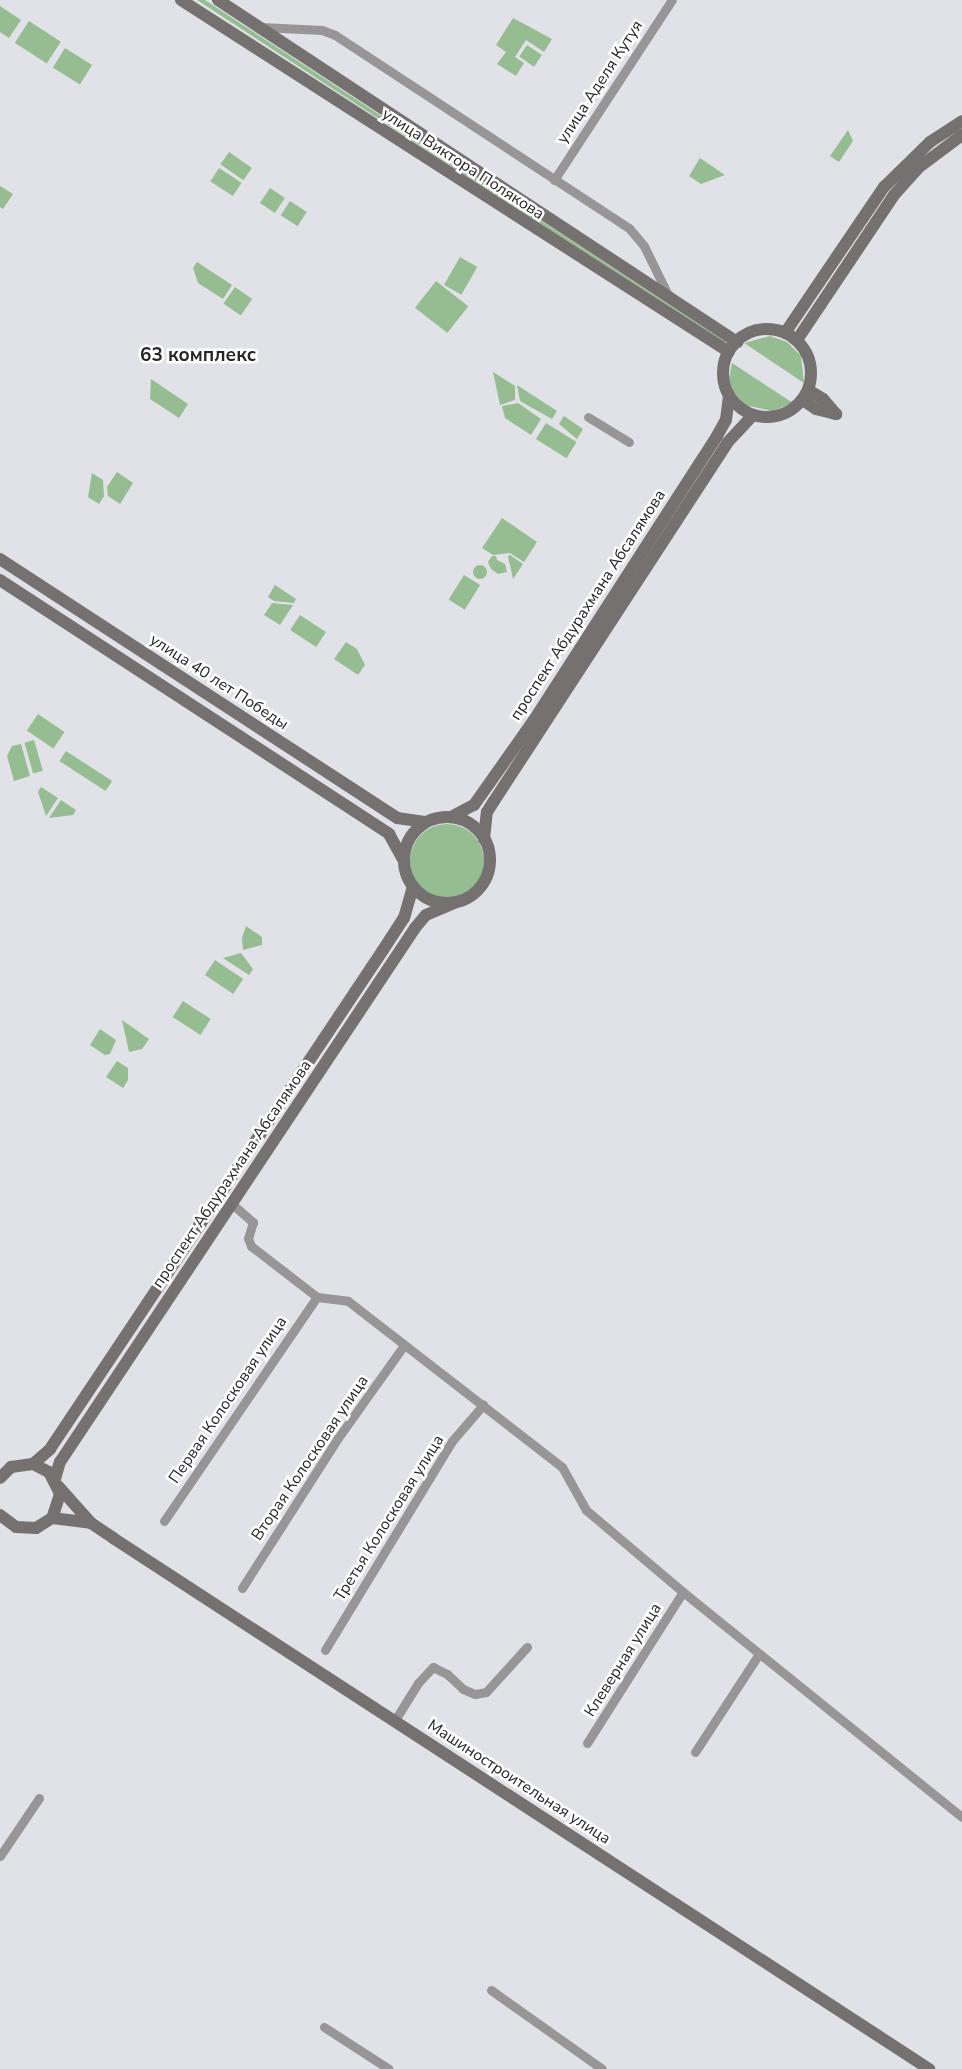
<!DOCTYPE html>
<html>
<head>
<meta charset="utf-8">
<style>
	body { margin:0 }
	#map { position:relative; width:962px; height:2069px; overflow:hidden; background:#e1e2e7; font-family:"Nunito Sans",sans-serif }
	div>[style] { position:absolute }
	.green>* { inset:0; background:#96bd91; transform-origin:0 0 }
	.round { border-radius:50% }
	.street>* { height:9px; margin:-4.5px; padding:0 4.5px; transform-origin:4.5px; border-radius:4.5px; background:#989596 }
	.secondary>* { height:12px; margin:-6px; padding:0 6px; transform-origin:6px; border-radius:6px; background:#757171 }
	.secondary>.ring { margin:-6px; padding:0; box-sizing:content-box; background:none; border:12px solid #757171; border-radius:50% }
	span { translate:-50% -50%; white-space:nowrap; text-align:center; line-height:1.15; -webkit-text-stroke:5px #fff; paint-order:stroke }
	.street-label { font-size:16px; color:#272729 }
	.quarter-label { font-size:19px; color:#272729; font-weight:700 }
</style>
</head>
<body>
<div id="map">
	<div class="green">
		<div style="clip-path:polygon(197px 0,205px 0,726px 342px,725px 345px)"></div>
		<div style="clip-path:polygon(0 6px,21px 20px,9px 38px,0 32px)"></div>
		<div style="clip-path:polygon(513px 18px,552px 39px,544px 52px,526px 40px,515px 57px,524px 63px,516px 76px,497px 64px,506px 52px,496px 45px)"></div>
		<div style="left:29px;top:21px;width:38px;height:26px;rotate:33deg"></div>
		<div style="left:527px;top:45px;width:18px;height:14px;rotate:34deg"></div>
		<div style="left:65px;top:48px;width:32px;height:23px;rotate:32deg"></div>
		<div style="clip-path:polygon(848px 130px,853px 141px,839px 162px,830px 156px)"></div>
		<div style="left:229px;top:152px;width:28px;height:15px;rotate:35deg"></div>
		<div style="clip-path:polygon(700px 158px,725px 175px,701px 184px,689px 176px)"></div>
		<div style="left:219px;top:168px;width:27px;height:16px;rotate:33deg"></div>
		<div style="clip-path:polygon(0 186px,13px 194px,3px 209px,0 207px)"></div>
		<div style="left:270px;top:188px;width:18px;height:18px;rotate:34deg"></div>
		<div style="left:290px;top:201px;width:20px;height:17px;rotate:33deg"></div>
		<div style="left:460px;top:257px;width:20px;height:32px;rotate:30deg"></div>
		<div style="clip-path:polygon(197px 262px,232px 285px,223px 299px,198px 283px,193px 268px)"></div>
		<div style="left:436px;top:281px;width:41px;height:34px;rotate:38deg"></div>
		<div style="left:235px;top:287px;width:21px;height:20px;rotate:35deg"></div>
		<div style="clip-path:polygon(770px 336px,787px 342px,801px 356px,804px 383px,744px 343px)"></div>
		<div style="clip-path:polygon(732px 363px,793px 403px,772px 411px,745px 405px,733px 391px,729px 380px)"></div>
		<div style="clip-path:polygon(493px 372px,515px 386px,515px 400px,500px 405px)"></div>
		<div style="clip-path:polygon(151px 379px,188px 404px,179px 418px,150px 399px)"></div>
		<div style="clip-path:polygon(517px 385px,557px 411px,552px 419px,520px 401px)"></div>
		<div style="clip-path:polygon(518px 403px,541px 419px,531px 435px,505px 418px,502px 406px)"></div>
		<div style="clip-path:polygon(564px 416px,583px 429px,577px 439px,559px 424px)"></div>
		<div style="left:546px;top:423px;width:36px;height:19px;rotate:32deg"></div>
		<div style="clip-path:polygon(117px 472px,133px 483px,120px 504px,108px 496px,107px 487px)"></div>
		<div style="clip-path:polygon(92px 473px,103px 480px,104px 496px,99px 504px,88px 497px)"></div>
		<div style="clip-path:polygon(502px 518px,537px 542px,524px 562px,510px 553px,493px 555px,482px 548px)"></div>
		<div style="clip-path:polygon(510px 555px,523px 564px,513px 579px,508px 556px)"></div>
		<div style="clip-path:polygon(492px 556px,496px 556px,497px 560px,505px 564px,507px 572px,498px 574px,491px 569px,488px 562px)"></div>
		<div class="round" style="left:473px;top:565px;width:14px;height:14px"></div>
		<div style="left:464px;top:575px;width:19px;height:29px;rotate:32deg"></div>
		<div style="clip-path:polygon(275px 585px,296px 599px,294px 603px,274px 601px,268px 597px)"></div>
		<div style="clip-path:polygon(272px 603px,293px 605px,280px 625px,264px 615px)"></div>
		<div style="left:300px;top:615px;width:31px;height:18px;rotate:33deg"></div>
		<div style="clip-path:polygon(346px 642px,357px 649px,365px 665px,358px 675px,334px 659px)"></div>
		<div style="left:38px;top:714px;width:32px;height:20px;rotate:34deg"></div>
		<div style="left:34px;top:740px;width:32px;height:10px;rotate:74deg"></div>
		<div style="clip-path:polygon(21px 744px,30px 776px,14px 781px,7px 756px,12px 746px)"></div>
		<div style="left:66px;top:751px;width:55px;height:12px;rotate:33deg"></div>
		<div style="clip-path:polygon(41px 787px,58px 798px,46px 816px,38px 792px)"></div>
		<div style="clip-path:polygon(61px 800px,76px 810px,73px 815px,49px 818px)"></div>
		<div class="round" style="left:410px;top:824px;width:74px;height:74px"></div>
		<div style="clip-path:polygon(246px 926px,262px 937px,262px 945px,243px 950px,242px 938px)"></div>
		<div style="clip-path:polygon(241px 953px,253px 969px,249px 975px,223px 958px)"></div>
		<div style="left:215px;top:960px;width:34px;height:18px;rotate:34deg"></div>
		<div style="left:183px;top:1001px;width:33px;height:19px;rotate:33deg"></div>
		<div style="clip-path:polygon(122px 1020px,149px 1039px,142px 1049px,129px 1052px)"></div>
		<div style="clip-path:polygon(100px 1029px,116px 1040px,110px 1054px,105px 1055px,90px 1045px)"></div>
		<div style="clip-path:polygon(117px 1061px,128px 1068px,128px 1080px,123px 1088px,106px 1077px)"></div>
	</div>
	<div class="street">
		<div style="left:261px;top:27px;width:61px;rotate:2.8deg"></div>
		<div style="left:322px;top:30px;width:14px;rotate:21deg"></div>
		<div style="left:335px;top:35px;width:352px;rotate:33.3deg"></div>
		<div style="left:629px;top:228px;width:23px;rotate:50deg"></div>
		<div style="left:644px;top:246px;width:57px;rotate:63.9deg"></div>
		<div style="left:554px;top:180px;width:215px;rotate:-56.8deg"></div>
		<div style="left:588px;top:417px;width:48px;rotate:31.4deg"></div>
		<div style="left:232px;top:1204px;width:28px;rotate:41deg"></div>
		<div style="left:253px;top:1222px;width:17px;rotate:107deg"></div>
		<div style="left:248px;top:1238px;width:9px;rotate:69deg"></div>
		<div style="left:251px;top:1246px;width:83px;rotate:37.7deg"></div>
		<div style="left:317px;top:1297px;width:31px;rotate:7deg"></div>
		<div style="left:348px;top:1301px;width:271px;rotate:37.8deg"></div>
		<div style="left:562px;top:1467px;width:49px;rotate:60.8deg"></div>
		<div style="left:586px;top:1510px;width:127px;rotate:40.2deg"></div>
		<div style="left:683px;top:1592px;width:358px;rotate:38.9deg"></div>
		<div style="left:164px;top:1521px;width:271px;rotate:-55.7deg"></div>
		<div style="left:242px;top:1588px;width:178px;rotate:-57.4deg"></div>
		<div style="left:338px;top:1438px;width:114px;rotate:-54.6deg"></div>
		<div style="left:325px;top:1650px;width:245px;rotate:-58.7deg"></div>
		<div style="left:452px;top:1441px;width:48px;rotate:-49.3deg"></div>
		<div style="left:395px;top:1720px;width:44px;rotate:-58.1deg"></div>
		<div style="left:418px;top:1683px;width:22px;rotate:-47deg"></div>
		<div style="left:433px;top:1667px;width:16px;rotate:27deg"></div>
		<div style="left:447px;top:1674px;width:22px;rotate:43deg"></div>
		<div style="left:463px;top:1689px;width:13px;rotate:23deg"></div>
		<div style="left:475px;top:1694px;width:11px;rotate:-10deg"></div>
		<div style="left:486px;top:1692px;width:61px;rotate:-47.7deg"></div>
		<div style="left:587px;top:1743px;width:179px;rotate:-57.6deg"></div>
		<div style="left:695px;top:1752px;width:117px;rotate:-56.9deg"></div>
		<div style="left:0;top:1856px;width:70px;rotate:-56.1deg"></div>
		<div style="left:491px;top:1990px;width:136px;rotate:35.4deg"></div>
		<div style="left:324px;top:2027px;width:77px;rotate:32.9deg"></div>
	</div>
	<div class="secondary">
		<div style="left:181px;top:0;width:651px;rotate:32.71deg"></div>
		<div style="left:218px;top:0;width:622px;rotate:33.38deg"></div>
		<div class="ring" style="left:723px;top:329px;width:76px;height:76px"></div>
		<div style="left:785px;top:333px;width:176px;rotate:-55.9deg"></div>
		<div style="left:884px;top:187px;width:64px;rotate:-44.4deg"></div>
		<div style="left:930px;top:142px;width:38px;rotate:-33deg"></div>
		<div style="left:797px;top:340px;width:174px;rotate:-56.2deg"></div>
		<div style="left:894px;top:195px;width:36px;rotate:-48deg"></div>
		<div style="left:918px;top:168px;width:55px;rotate:-36.9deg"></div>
		<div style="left:808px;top:390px;width:17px;rotate:31deg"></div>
		<div style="left:823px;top:399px;width:20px;rotate:49deg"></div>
		<div style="left:803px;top:400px;width:16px;rotate:35deg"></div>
		<div style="left:816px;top:409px;width:21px;rotate:14deg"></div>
		<div style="left:0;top:559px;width:474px;rotate:33.1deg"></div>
		<div style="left:397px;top:818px;width:28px;rotate:8deg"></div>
		<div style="left:0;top:580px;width:465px;rotate:33.1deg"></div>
		<div style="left:389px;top:834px;width:29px;rotate:61deg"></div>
		<div class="ring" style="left:404px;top:817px;width:74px;height:74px"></div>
		<div style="left:451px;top:817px;width:26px;rotate:-28deg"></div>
		<div style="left:474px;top:805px;width:104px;rotate:-54.8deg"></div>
		<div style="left:534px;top:720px;width:338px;rotate:-57.2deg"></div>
		<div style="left:717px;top:436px;width:18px;rotate:-61deg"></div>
		<div style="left:726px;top:420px;width:25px;rotate:-83deg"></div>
		<div style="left:484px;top:839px;width:27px;rotate:-84deg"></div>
		<div style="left:487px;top:812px;width:13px;rotate:-58deg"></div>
		<div style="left:494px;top:801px;width:427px;rotate:-56.9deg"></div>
		<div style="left:727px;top:443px;width:37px;rotate:-47deg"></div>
		<div style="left:33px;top:1464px;width:23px;rotate:-41deg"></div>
		<div style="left:50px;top:1449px;width:600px;rotate:-56.28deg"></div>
		<div style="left:383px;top:950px;width:38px;rotate:-57deg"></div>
		<div style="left:404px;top:918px;width:32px;rotate:-74deg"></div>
		<div style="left:0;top:1478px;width:16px;rotate:-45deg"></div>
		<div style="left:11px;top:1467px;width:22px;rotate:-8deg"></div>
		<div style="left:33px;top:1464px;width:18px;rotate:27deg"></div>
		<div style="left:49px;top:1472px;width:25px;rotate:63deg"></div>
		<div style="left:60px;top:1494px;width:25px;rotate:108deg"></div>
		<div style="left:52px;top:1518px;width:19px;rotate:148deg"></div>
		<div style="left:36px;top:1528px;width:20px;rotate:-177deg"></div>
		<div style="left:16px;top:1527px;width:20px;rotate:-143deg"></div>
		<div style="left:55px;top:1479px;width:18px;rotate:-74deg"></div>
		<div style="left:60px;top:1462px;width:641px;rotate:-56.38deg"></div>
		<div style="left:415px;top:928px;width:17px;rotate:-50deg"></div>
		<div style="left:426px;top:915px;width:30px;rotate:-23deg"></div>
		<div style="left:58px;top:1486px;width:50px;rotate:48.3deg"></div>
		<div style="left:91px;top:1523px;width:27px;rotate:34deg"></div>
		<div style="left:113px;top:1538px;width:974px;rotate:33.05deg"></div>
		<div style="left:52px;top:1518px;width:39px;rotate:7deg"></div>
	</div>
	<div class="street-label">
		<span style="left:600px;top:82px;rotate:-57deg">улица Аделя Кутуя</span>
		<span style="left:463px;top:164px;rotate:33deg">улица Виктора Полякова</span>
		<span style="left:588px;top:605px;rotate:-57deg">проспект Абдурахмана Абсалямова</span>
		<span style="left:219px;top:682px;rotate:33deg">улица 40 лет Победы</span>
		<span style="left:232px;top:1174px;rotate:-56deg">проспект Абдурахмана Абсалямова</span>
		<span style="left:228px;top:1400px;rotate:-56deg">Первая Колосковая улица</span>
		<span style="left:310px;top:1458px;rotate:-56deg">Вторая Колосковая улица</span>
		<span style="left:389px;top:1518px;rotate:-58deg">Третья Колосковая улица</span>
		<span style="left:623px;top:1660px;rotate:-58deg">Клеверная улица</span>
		<span style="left:519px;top:1782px;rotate:33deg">Машиностроительная улица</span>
	</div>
	<div class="quarter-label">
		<span style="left:198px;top:356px">63 комплекс</span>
	</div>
</div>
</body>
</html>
